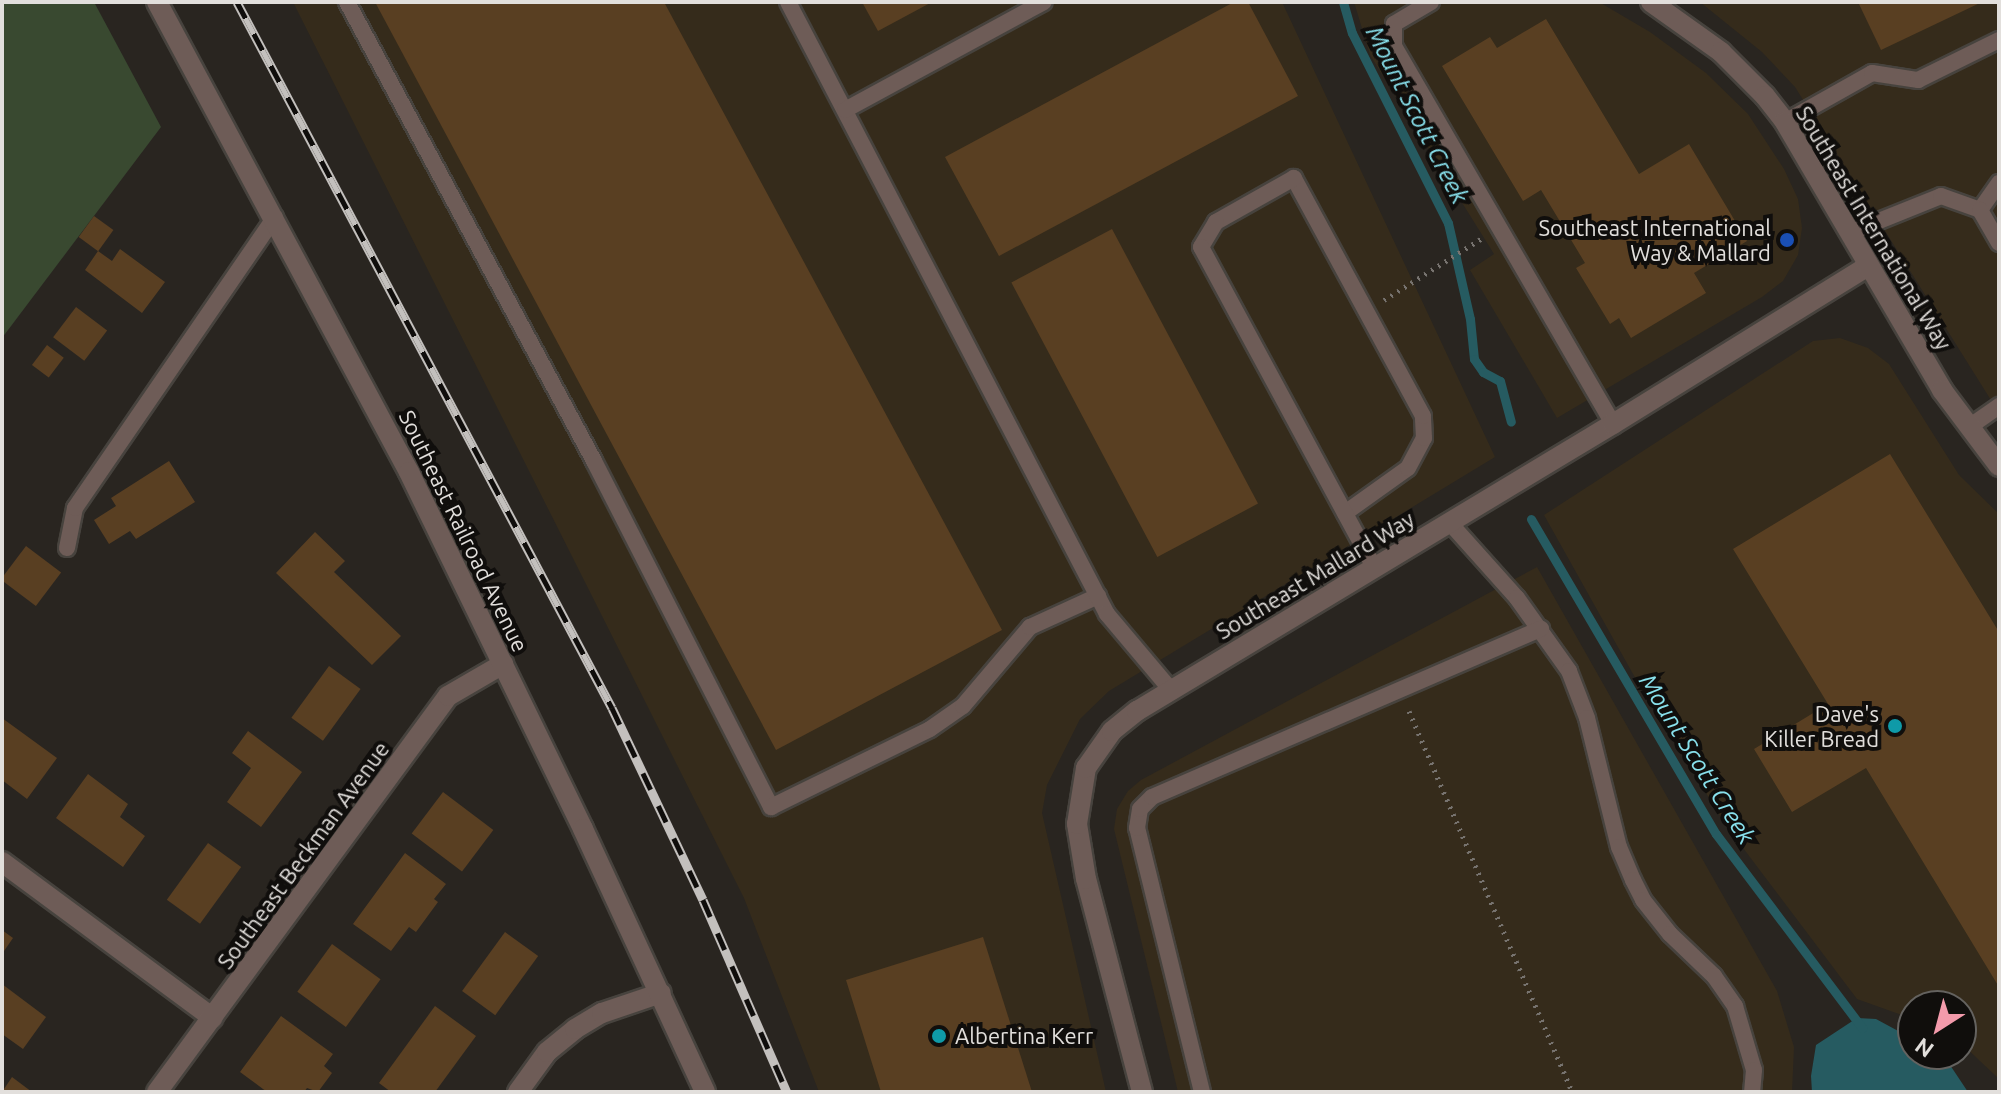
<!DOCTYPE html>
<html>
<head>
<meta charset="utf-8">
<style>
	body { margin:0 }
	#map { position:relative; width:2001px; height:1094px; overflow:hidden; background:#292520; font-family:Ubuntu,sans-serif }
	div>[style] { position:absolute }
	.industrial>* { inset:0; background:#352b1b }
	.green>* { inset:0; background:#394930 }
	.water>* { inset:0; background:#265b61 }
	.stream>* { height:9px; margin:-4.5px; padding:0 4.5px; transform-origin:4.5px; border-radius:4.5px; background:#265b61 }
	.building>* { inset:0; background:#593f22; transform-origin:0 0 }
	.path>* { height:5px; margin-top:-2.5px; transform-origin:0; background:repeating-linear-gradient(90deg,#77736f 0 2px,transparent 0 8px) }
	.roads { filter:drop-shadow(2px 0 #47433e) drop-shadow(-2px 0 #47433e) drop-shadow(0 2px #47433e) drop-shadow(0 -2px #47433e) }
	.service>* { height:16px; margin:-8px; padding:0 8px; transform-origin:8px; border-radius:8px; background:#6e5c57 }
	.minor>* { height:20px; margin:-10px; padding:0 10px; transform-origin:10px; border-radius:10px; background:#6e5c57 }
	.tertiary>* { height:20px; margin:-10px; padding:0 10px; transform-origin:10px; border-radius:10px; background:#6e5c57 }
	.rail>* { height:9px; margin-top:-4.5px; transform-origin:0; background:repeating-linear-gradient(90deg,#100e0c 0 18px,#c3c0bd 0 36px); box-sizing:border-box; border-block:2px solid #c3c0bd }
	.dots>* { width:22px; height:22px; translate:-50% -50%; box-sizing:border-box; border:4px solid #100e0c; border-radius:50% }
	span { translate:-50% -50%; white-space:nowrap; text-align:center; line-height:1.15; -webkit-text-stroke:8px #100e0c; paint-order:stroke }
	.poi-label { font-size:22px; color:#e2dfdc }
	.right { translate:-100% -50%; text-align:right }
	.left { translate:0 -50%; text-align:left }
	.street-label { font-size:22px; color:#e2dfdc }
	.water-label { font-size:24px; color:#88e0ec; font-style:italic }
	.frame { position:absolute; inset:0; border:4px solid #e2dfdc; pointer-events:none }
	.north { position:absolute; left:1897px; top:990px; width:80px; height:80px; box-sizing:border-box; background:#100e0c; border:2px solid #64625f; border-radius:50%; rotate:216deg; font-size:22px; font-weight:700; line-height:32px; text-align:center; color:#e2dfdc }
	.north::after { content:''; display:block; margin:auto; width:28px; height:36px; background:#f39aab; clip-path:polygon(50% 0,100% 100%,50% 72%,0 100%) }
</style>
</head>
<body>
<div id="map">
	<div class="industrial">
		<div style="clip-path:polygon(293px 2px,1282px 2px,1495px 457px,1109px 691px,1080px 719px,1047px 785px,1042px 813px,1106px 1092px,819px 1092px,744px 898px)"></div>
		<div style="clip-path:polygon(1354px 2px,1599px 2px,1650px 32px,1706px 73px,1748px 114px,1784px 169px,1798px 199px,1802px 228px,1798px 255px,1783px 281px,1762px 297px,1557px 418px,1470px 270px,1494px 254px,1370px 55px)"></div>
		<div style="clip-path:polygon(1700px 2px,1999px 2px,1999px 413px,1795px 87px,1762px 52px)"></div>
		<div style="clip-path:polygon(1840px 338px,1868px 348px,1889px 364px,1959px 475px,1999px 514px,1999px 1079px,1961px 1043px,1961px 1006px,1913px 1006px,1913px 1019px,1857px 999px,1725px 824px,1633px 674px,1544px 515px,1813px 341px)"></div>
		<div style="clip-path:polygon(1537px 567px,1777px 991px,1794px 1047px,1792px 1092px,1178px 1092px,1114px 829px,1117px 809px,1128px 791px,1141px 780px)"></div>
	</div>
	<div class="green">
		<div style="clip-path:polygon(2px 2px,94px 2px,161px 127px,2px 338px)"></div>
	</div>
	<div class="water">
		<div style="clip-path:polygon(1857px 1018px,1876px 1019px,1913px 1039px,1913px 1054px,1936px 1054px,1948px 1062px,1968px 1092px,1812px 1092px,1811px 1076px,1816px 1045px)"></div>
	</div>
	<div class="stream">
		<div style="left:1343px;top:2px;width:32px;rotate:74deg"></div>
		<div style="left:1352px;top:33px;width:213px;rotate:63.2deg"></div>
		<div style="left:1448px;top:223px;width:98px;rotate:77.1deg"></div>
		<div style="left:1470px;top:319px;width:40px;rotate:84.3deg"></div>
		<div style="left:1474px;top:359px;width:16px;rotate:55deg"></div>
		<div style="left:1483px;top:372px;width:19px;rotate:28deg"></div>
		<div style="left:1500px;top:381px;width:42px;rotate:75deg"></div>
		<div style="left:1531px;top:519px;width:365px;rotate:59.6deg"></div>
		<div style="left:1716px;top:834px;width:243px;rotate:53deg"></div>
	</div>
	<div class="building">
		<div style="clip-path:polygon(375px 2px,664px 2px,1002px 630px,776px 750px)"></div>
		<div style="clip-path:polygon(862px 2px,932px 2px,878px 31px)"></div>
		<div style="clip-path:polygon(1234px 2px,1248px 2px,1298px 96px,999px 256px,945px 157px)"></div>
		<div style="clip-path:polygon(1858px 2px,1982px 2px,1881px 50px)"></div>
		<div style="clip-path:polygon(1546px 19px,1639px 174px,1689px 144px,1747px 241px,1694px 273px,1706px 293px,1631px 338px,1619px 318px,1610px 324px,1576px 268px,1585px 263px,1541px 190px,1523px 201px,1442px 66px,1490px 37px,1497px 48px)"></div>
		<div style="left:94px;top:216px;width:24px;height:26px;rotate:36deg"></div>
		<div style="left:1112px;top:229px;width:311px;height:114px;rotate:62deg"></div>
		<div style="clip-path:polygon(120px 249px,165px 282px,142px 313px,85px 270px,98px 251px,112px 261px)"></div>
		<div style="left:76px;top:307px;width:39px;height:38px;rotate:37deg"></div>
		<div style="left:47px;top:345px;width:21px;height:25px;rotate:37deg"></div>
		<div style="clip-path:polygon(1890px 454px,1999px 632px,1999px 987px,1866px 768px,1792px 812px,1754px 749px,1828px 704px,1733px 549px)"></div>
		<div style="clip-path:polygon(169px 461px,195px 502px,136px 539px,130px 531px,109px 544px,94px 520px,116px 506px,111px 498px)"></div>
		<div style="clip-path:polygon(315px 532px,345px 561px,334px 572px,401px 636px,372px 665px,276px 573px)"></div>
		<div style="left:26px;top:546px;width:44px;height:42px;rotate:37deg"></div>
		<div style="left:329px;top:666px;width:39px;height:64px;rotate:36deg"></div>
		<div style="clip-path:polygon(2px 718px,57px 758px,27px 799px,2px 780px)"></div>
		<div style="clip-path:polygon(248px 731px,302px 772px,261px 827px,227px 802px,251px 768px,232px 753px)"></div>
		<div style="clip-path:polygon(88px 774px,128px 804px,120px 817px,145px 836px,123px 867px,56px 818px)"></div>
		<div style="left:443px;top:792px;width:63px;height:52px;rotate:37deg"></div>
		<div style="left:208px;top:843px;width:41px;height:70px;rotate:36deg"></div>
		<div style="clip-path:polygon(405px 853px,446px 884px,434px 899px,438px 902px,416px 932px,409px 927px,391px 951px,353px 924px)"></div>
		<div style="clip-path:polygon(2px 930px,13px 938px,2px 954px)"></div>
		<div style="left:505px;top:932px;width:41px;height:73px;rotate:36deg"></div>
		<div style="clip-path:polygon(983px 937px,1032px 1092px,881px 1092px,846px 980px)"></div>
		<div style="left:332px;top:944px;width:60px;height:59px;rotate:36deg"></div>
		<div style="clip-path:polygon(2px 984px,46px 1017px,23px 1049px,2px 1034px)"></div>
		<div style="clip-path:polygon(435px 1006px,476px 1036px,435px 1092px,391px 1092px,379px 1083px)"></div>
		<div style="clip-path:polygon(281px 1016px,333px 1054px,324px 1066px,332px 1073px,318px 1092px,307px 1088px,304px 1092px,267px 1092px,240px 1072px)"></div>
		<div style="clip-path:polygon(12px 1077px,32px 1092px,2px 1092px)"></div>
	</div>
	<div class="path">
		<div style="left:1384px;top:300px;width:115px;rotate:-32.2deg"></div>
		<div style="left:1409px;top:711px;width:414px;rotate:66.8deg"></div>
	</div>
	<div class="roads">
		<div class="service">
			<div style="left:347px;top:2px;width:521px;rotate:61.71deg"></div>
			<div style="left:594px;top:461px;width:389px;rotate:62.9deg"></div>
			<div style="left:771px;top:807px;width:177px;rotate:-26.1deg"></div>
			<div style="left:930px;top:729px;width:40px;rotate:-34.9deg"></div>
			<div style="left:963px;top:706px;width:104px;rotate:-49.7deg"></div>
			<div style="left:1030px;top:627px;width:75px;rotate:-24.5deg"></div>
			<div style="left:788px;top:2px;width:690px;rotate:62.47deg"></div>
			<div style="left:1107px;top:614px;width:99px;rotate:49.9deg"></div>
			<div style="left:1431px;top:2px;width:43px;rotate:149.3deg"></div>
			<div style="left:1394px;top:24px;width:22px;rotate:90deg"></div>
			<div style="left:1394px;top:46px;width:437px;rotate:59.9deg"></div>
			<div style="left:845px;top:110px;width:226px;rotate:-28.5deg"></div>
			<div style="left:1785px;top:122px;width:100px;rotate:-29.4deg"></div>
			<div style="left:1872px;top:73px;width:47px;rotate:8.7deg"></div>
			<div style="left:1918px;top:80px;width:90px;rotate:-26.3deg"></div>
			<div style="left:1980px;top:210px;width:33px;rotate:-55deg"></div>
			<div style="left:1849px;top:233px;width:99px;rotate:-21.9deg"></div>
			<div style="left:1941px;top:196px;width:41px;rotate:19.7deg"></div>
			<div style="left:1980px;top:210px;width:38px;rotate:60deg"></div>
			<div style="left:1969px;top:427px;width:37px;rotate:-35deg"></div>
			<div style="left:1345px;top:513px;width:77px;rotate:-35.5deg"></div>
			<div style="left:1408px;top:468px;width:34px;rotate:-62deg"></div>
			<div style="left:1424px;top:438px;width:22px;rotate:-93deg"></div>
			<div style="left:1423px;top:416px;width:271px;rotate:-118.5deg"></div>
			<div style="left:1294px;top:178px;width:90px;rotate:150.6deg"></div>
			<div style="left:1216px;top:222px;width:29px;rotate:121deg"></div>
			<div style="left:1201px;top:247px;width:364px;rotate:61.6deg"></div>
			<div style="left:1449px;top:522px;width:102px;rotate:48.2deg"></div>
			<div style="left:1517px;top:598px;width:90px;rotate:54.5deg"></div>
			<div style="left:1569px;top:671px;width:50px;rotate:69deg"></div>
			<div style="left:1587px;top:718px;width:133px;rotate:76.1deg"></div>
			<div style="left:1619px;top:847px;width:36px;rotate:67deg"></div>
			<div style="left:1633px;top:880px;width:22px;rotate:63deg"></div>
			<div style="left:1643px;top:900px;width:43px;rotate:51.5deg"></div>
			<div style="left:1670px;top:934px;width:61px;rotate:43.7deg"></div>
			<div style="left:1714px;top:976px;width:37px;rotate:55deg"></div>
			<div style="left:1735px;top:1006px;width:67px;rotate:73.5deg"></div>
			<div style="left:1754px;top:1070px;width:22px;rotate:95deg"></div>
			<div style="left:67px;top:548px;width:41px;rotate:-78.7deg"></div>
			<div style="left:75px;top:508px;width:353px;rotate:-55.5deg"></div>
			<div style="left:1202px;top:1092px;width:272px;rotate:-103.8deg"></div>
			<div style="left:1137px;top:828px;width:19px;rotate:-81deg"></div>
			<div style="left:1140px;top:809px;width:17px;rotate:-45deg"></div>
			<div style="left:1152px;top:797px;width:424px;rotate:-23.4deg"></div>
		</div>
		<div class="minor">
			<div style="left:2px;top:862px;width:262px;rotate:36.5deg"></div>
			<div style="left:157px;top:1092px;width:491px;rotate:-53.7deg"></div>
			<div style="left:448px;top:696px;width:64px;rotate:-30.2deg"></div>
			<div style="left:518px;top:1092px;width:49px;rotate:-54.1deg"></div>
			<div style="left:547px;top:1052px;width:36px;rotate:-39deg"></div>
			<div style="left:575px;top:1029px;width:31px;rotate:-31deg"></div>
			<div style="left:602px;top:1013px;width:62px;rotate:-18.7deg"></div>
			<div style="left:1142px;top:1092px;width:220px;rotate:-104.7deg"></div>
			<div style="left:1086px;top:879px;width:56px;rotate:-99.3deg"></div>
			<div style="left:1077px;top:824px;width:57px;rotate:-80.9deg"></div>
			<div style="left:1086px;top:768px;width:45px;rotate:-54.9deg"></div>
			<div style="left:1112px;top:731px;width:32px;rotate:-39deg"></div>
			<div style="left:1137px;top:711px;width:556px;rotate:-31.09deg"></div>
			<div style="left:1613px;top:424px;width:300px;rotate:-31.8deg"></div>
		</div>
		<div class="tertiary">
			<div style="left:157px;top:2px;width:533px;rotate:61.8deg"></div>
			<div style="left:409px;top:472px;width:397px;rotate:64deg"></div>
			<div style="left:583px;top:829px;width:290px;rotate:65.1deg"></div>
			<div style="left:1651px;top:2px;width:86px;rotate:35.5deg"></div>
			<div style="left:1721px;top:52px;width:62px;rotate:45deg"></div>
			<div style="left:1765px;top:96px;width:33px;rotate:52deg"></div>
			<div style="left:1785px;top:122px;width:311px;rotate:59.6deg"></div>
			<div style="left:1942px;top:390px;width:95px;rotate:53.1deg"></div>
		</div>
	</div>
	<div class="rail">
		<div style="left:237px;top:2px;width:799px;rotate:62.02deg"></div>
		<div style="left:612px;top:708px;width:212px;rotate:64.6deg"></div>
		<div style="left:703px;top:900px;width:210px;rotate:66.4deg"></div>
	</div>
	<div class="dots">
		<div style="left:1787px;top:240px;background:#1a4fb4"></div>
		<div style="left:1895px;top:726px;background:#0f9aa8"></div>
		<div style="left:939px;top:1036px;background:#0f9aa8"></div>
	</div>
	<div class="poi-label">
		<span class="right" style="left:1771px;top:240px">Southeast International<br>Way &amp; Mallard</span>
		<span class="right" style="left:1879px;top:726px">Dave's<br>Killer Bread</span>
		<span class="left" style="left:955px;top:1036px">Albertina Kerr</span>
	</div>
	<div class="street-label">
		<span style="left:1874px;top:228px;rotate:59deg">Southeast International Way</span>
		<span style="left:464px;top:531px;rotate:64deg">Southeast Railroad Avenue</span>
		<span style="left:1315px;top:575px;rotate:-31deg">Southeast Mallard Way</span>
		<span style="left:303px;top:855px;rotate:-54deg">Southeast Beckman Avenue</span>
	</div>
	<div class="water-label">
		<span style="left:1417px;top:115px;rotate:63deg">Mount Scott Creek</span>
		<span style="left:1697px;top:759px;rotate:58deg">Mount Scott Creek</span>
	</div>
	<div class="frame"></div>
	<div class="north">N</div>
</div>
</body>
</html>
